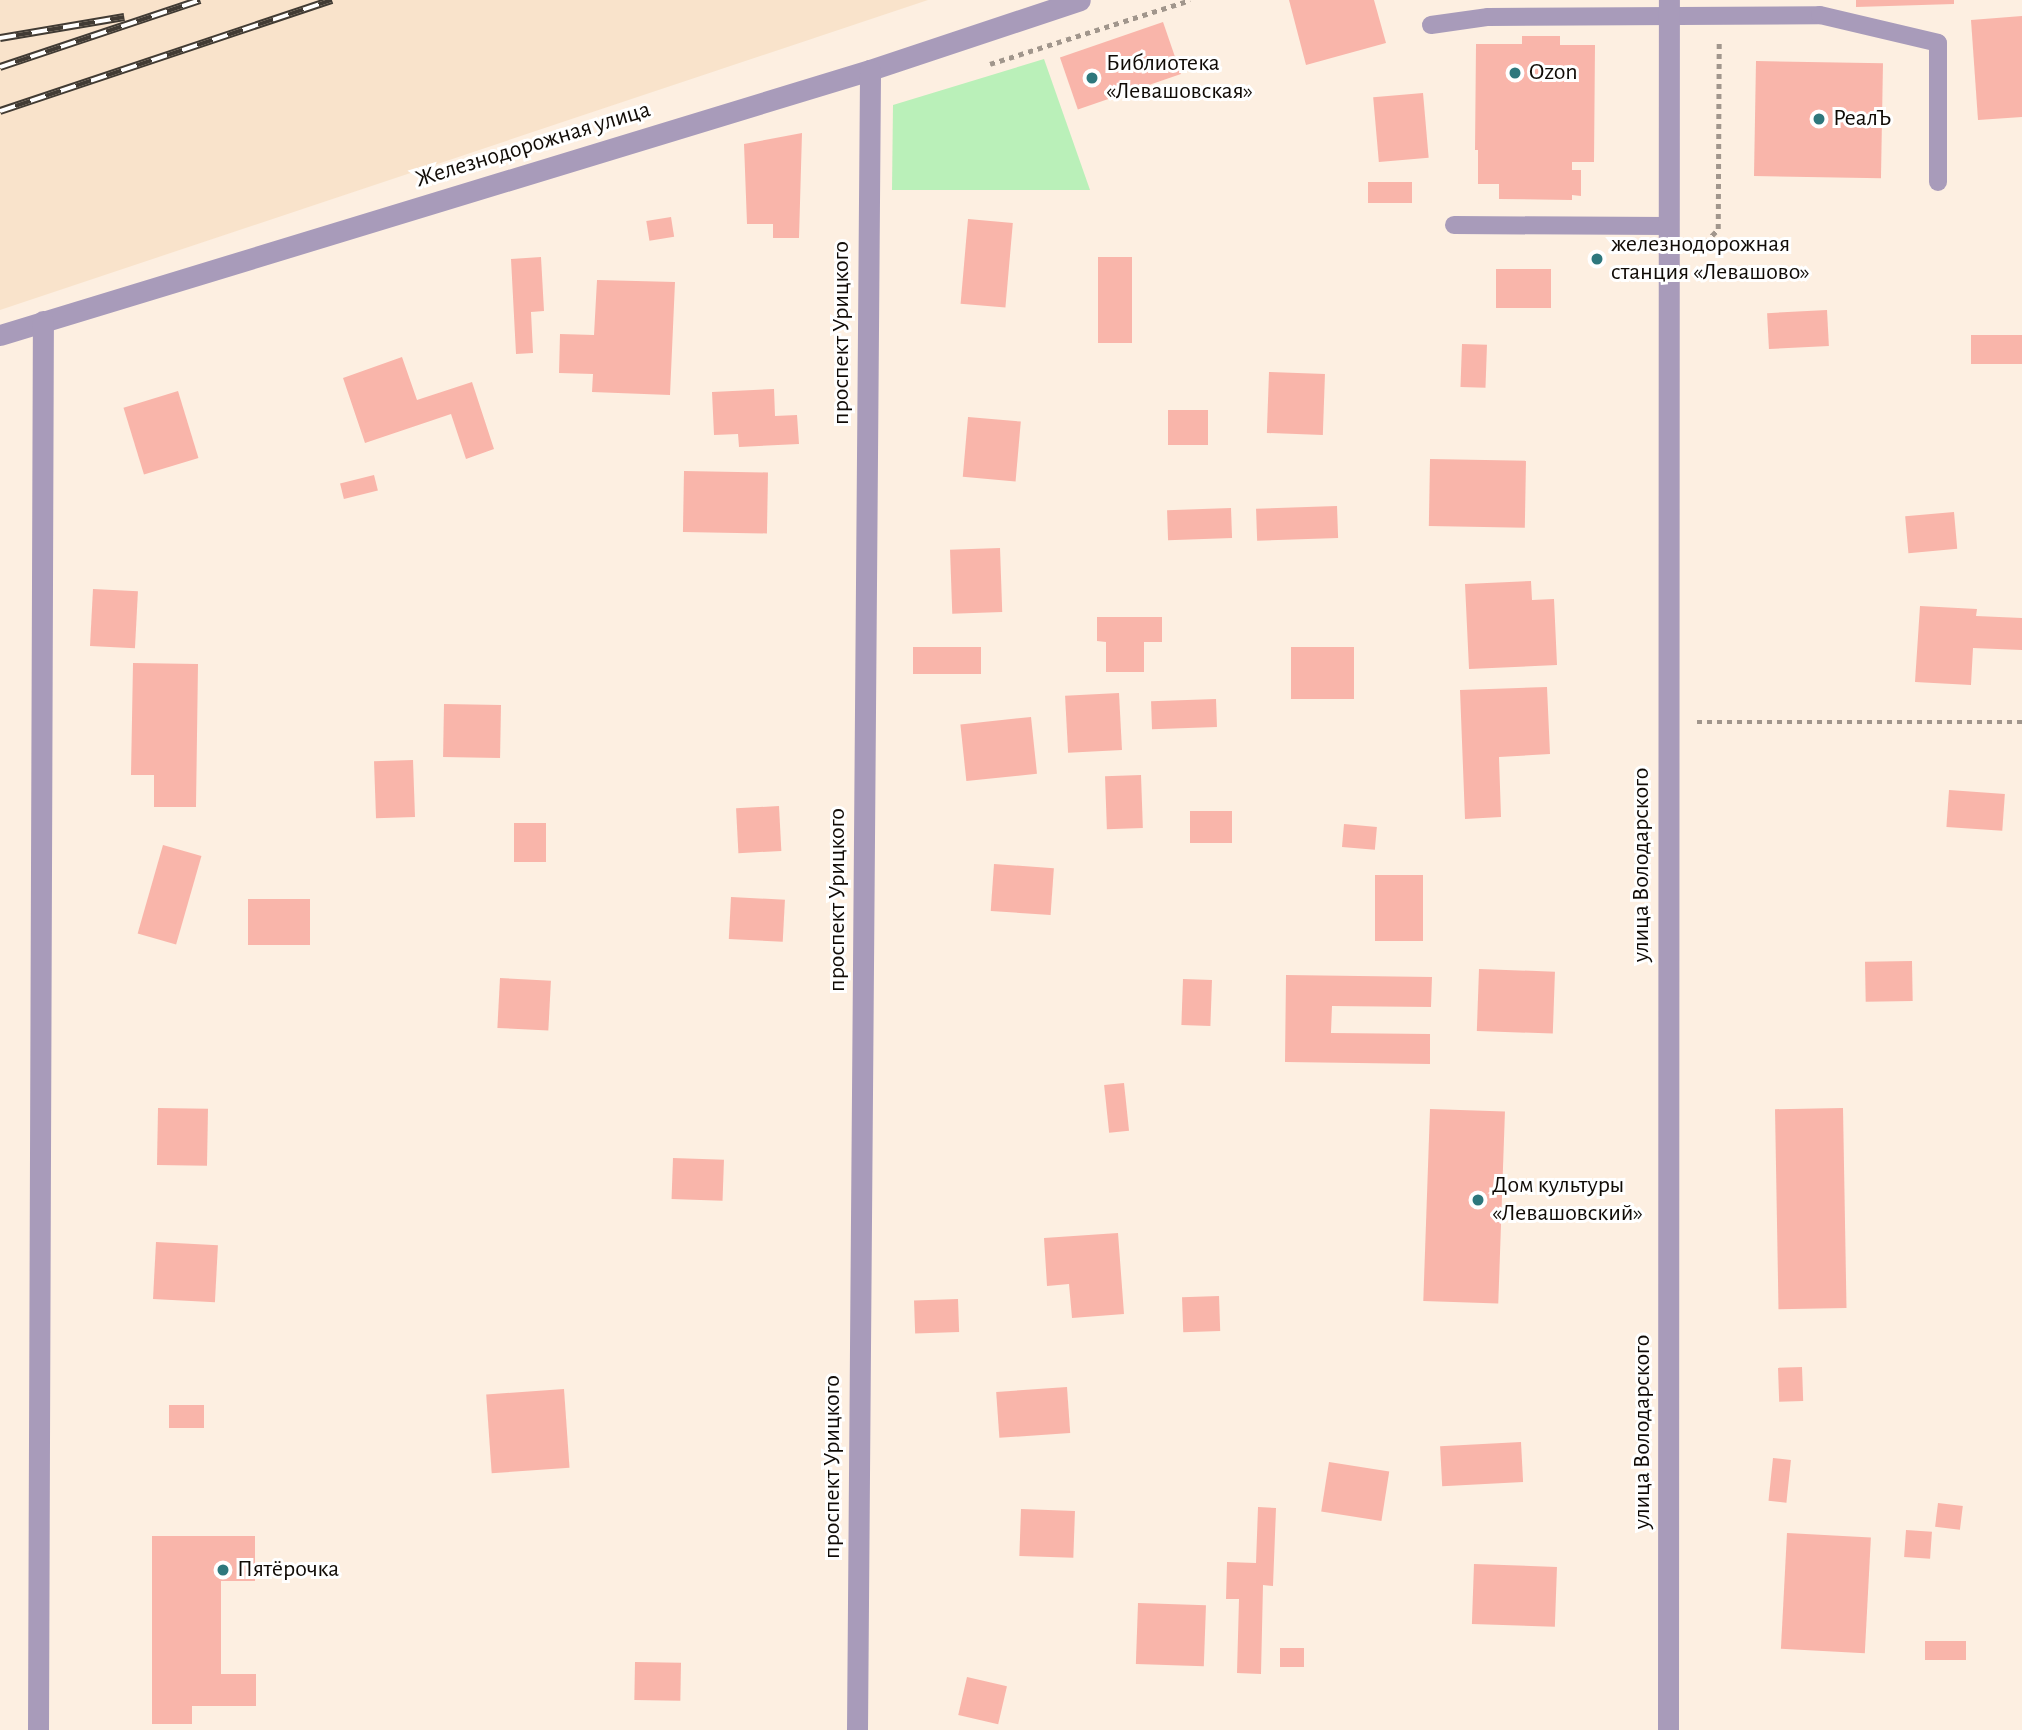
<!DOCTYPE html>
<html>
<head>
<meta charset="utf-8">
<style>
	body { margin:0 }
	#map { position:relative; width:2022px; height:1730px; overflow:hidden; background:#fdefe1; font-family:"Alegreya Sans",sans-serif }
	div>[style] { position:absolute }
	.built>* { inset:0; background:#f9e3cb }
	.green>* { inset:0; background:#baf0b9 }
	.building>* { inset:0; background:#f9b5aa; transform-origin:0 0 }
	.path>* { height:4.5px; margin-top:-2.25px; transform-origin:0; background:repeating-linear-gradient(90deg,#a1968c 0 5px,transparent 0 10px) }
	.service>* { height:18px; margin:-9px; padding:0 9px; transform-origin:9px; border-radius:9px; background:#a89bba }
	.minor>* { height:21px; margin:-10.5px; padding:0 10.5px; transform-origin:10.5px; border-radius:10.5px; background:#a89bba }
	.tertiary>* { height:21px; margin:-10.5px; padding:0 10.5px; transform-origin:10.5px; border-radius:10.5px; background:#a89bba }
	.rail>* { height:8px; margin-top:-4px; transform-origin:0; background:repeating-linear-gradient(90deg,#fff 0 16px,#413b34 0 32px); box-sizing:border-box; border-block:2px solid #413b34 }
	.dots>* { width:19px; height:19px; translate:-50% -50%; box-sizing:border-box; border:4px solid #fff; border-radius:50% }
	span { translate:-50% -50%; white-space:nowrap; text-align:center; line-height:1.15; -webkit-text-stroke:6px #fff; paint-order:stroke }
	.poi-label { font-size:24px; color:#100b06 }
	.left { translate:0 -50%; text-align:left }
	.street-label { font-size:24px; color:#100b06 }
</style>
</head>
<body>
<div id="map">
	<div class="built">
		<div style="clip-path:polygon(0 0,928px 0,0 310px)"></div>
	</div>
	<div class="green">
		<div style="clip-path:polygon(1044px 59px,1090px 190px,892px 190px,893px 105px)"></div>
	</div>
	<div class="building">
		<div style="clip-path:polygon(1289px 0,1374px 0,1386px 43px,1306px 65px)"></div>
		<div style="clip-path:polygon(1856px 0,1954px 0,1954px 4px,1856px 7px)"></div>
		<div style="clip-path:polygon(2022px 16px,2022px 117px,1978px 120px,1971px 20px)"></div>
		<div style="left:1163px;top:22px;width:55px;height:109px;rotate:71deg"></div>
		<div style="clip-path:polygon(1522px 36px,1560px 36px,1560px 45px,1595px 45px,1594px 162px,1572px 162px,1572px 170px,1581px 170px,1581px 196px,1572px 195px,1572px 200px,1499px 199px,1499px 184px,1478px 184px,1478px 150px,1475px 150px,1476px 44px,1522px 44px)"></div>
		<div style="left:1756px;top:61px;width:127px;height:115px;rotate:1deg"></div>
		<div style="left:1423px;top:93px;width:65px;height:50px;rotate:85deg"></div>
		<div style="clip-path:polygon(802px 133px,799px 238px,773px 238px,773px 224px,747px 224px,744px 144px)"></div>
		<div style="left:1412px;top:182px;width:21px;height:44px;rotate:90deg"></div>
		<div style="left:671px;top:217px;width:20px;height:25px;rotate:81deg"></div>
		<div style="left:968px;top:219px;width:45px;height:85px;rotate:5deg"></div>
		<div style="clip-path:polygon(541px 257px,544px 311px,531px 312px,533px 353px,516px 354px,511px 259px)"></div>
		<div style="left:1098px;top:257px;width:34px;height:86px"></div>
		<div style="left:1496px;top:269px;width:55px;height:39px"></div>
		<div style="clip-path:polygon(597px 280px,675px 282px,670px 395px,592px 392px,593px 374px,559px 373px,560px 334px,594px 335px)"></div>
		<div style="left:1827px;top:310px;width:36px;height:60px;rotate:87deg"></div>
		<div style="left:2022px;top:335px;width:29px;height:51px;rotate:90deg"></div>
		<div style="left:1462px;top:344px;width:25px;height:43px;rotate:2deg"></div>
		<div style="clip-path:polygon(402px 357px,417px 400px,472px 382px,494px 449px,466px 459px,451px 414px,365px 443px,343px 378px)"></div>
		<div style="left:1269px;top:372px;width:56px;height:61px;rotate:2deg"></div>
		<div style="clip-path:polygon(774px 389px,775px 416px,797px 415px,799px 444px,739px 447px,738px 434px,714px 435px,712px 392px)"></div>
		<div style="left:178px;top:391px;width:70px;height:57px;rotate:73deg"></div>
		<div style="left:1168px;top:410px;width:40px;height:35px"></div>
		<div style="left:968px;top:417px;width:53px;height:60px;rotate:5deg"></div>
		<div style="left:1430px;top:459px;width:96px;height:67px;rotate:1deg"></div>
		<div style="left:684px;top:471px;width:84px;height:61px;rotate:1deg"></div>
		<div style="left:374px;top:475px;width:16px;height:35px;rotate:76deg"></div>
		<div style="left:1337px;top:506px;width:32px;height:81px;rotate:88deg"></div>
		<div style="left:1231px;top:508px;width:30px;height:64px;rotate:88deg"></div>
		<div style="left:1954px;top:512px;width:37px;height:49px;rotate:85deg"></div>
		<div style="left:1000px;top:548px;width:64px;height:50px;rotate:88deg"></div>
		<div style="clip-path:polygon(1531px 581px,1532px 600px,1554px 599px,1557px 665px,1469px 669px,1465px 584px)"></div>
		<div style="left:93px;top:589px;width:45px;height:57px;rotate:3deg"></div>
		<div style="clip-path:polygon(1920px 606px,1977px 609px,1976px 616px,2022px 618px,2022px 650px,1973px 648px,1971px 685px,1915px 682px)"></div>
		<div style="clip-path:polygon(1097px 617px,1162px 617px,1162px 642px,1144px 642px,1144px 672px,1106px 672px,1106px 642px,1097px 641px)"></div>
		<div style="left:981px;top:647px;width:27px;height:68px;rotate:90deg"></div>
		<div style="left:1291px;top:647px;width:63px;height:52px"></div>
		<div style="clip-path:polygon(133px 663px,198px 664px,196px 807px,154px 807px,154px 775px,131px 775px)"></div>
		<div style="clip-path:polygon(1547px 687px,1550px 754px,1499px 757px,1501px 817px,1465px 819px,1460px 690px)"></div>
		<div style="left:1119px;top:693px;width:57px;height:54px;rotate:87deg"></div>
		<div style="left:1216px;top:699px;width:28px;height:65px;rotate:88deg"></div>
		<div style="left:444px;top:704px;width:57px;height:53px;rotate:1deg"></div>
		<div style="left:1031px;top:717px;width:57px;height:71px;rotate:84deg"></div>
		<div style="left:413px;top:760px;width:57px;height:39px;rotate:88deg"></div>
		<div style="left:1141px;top:775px;width:53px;height:36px;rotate:88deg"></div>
		<div style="left:1949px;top:790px;width:56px;height:37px;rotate:4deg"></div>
		<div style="left:779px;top:806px;width:45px;height:43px;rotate:87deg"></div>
		<div style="left:1190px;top:811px;width:42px;height:32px"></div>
		<div style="left:514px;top:823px;width:32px;height:39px"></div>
		<div style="left:1344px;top:824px;width:33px;height:23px;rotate:5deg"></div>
		<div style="left:163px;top:845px;width:40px;height:92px;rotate:16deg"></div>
		<div style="left:994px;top:864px;width:60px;height:47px;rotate:4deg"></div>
		<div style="left:1375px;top:875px;width:48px;height:66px"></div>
		<div style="left:731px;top:897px;width:54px;height:42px;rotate:3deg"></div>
		<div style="left:248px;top:899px;width:62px;height:46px"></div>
		<div style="left:1912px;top:961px;width:40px;height:47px;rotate:89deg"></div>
		<div style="left:1479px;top:969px;width:76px;height:62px;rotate:2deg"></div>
		<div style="clip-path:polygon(1286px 975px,1432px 977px,1431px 1007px,1332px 1006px,1331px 1033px,1430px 1034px,1430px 1064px,1285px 1062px)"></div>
		<div style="left:500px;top:978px;width:51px;height:50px;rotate:3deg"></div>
		<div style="left:1183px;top:979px;width:29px;height:46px;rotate:2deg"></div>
		<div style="left:1124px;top:1083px;width:48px;height:20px;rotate:84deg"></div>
		<div style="left:158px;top:1108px;width:50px;height:57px;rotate:1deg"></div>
		<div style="left:1843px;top:1108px;width:200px;height:68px;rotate:89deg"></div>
		<div style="left:1430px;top:1109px;width:75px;height:192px;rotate:2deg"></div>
		<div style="left:673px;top:1158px;width:51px;height:41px;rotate:2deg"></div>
		<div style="clip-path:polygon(1118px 1233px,1124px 1314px,1072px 1318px,1069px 1284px,1047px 1286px,1044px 1238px)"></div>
		<div style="left:156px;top:1242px;width:62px;height:57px;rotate:3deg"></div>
		<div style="left:1219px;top:1296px;width:35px;height:37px;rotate:88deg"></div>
		<div style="left:958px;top:1299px;width:33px;height:44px;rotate:88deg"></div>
		<div style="left:1802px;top:1367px;width:34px;height:24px;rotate:88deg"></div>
		<div style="left:1067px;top:1387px;width:46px;height:71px;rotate:86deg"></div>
		<div style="left:564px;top:1389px;width:79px;height:78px;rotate:86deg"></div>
		<div style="left:169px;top:1405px;width:35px;height:23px"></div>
		<div style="left:1521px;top:1442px;width:40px;height:81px;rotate:87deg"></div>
		<div style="left:1773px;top:1458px;width:18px;height:43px;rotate:6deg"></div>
		<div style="left:1329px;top:1462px;width:61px;height:50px;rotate:9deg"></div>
		<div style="left:1938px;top:1503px;width:25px;height:24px;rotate:7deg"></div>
		<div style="clip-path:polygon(1258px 1507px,1276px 1508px,1273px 1586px,1263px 1585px,1261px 1674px,1237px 1673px,1239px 1599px,1226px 1599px,1227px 1562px,1256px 1563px)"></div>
		<div style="left:1021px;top:1509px;width:54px;height:47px;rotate:2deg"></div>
		<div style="left:1906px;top:1530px;width:26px;height:27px;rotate:4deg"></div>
		<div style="left:1787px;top:1533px;width:84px;height:116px;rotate:3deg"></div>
		<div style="clip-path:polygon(152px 1536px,255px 1536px,255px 1581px,221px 1581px,221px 1674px,256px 1674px,256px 1706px,192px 1706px,192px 1724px,152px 1724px)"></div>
		<div style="left:1474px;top:1564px;width:83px;height:60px;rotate:2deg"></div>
		<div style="left:1138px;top:1603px;width:68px;height:61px;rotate:2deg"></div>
		<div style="left:1925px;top:1641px;width:41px;height:19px"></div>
		<div style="left:1280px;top:1648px;width:24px;height:19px"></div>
		<div style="left:635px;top:1662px;width:46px;height:38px;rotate:1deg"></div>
		<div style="left:967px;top:1677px;width:41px;height:39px;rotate:13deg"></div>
	</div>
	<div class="path">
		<div style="left:990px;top:64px;width:210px;rotate:-17.7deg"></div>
		<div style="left:1698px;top:250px;width:29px;rotate:-46deg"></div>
		<div style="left:1718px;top:229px;width:186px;rotate:-89.7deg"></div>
		<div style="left:1697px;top:722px;width:325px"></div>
	</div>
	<div class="service">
		<div style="left:1431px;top:25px;width:58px;rotate:-8deg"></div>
		<div style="left:1488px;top:17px;width:332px;rotate:-0.3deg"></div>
		<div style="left:1820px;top:15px;width:121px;rotate:13.3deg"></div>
		<div style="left:1938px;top:43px;width:139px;rotate:90deg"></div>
		<div style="left:1454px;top:225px;width:214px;rotate:0.3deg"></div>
	</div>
	<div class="minor">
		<div style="left:0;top:335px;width:909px;rotate:-16.94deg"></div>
		<div style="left:870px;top:70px;width:221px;rotate:-18.4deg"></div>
		<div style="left:38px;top:1730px;width:1409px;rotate:-89.8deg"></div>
		<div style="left:857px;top:1730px;width:1660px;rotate:-89.55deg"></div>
	</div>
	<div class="tertiary">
		<div style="left:1668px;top:1730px;width:1730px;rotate:-89.97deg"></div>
	</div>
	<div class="rail">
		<div style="left:0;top:38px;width:126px;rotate:-9.6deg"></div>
		<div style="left:0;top:67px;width:211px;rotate:-18.5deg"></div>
		<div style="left:0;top:111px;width:350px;rotate:-18.5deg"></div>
	</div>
	<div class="dots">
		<div style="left:1515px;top:73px;background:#2e777c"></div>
		<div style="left:1092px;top:78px;background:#2e777c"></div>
		<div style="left:1819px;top:119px;background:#2e777c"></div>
		<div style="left:1597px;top:259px;background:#2e777c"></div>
		<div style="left:1478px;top:1200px;background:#2e777c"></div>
		<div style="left:223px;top:1570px;background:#2e777c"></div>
	</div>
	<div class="poi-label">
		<span class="left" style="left:1106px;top:78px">Библиотека<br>«Левашовская»</span>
		<span class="left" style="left:1529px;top:73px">Ozon</span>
		<span class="left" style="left:1833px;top:119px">РеалЪ</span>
		<span class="left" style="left:1611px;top:259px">железнодорожная<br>станция «Левашово»</span>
		<span class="left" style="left:1492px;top:1200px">Дом культуры<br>«Левашовский»</span>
		<span class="left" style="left:237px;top:1570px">Пятёрочка</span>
	</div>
	<div class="street-label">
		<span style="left:533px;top:145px;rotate:-17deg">Железнодорожная улица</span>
		<span style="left:842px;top:333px;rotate:-90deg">проспект Урицкого</span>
		<span style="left:1642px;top:865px;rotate:-90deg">улица Володарского</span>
		<span style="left:838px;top:900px;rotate:-90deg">проспект Урицкого</span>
		<span style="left:1643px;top:1432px;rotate:-90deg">улица Володарского</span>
		<span style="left:833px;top:1467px;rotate:-90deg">проспект Урицкого</span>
	</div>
</div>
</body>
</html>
